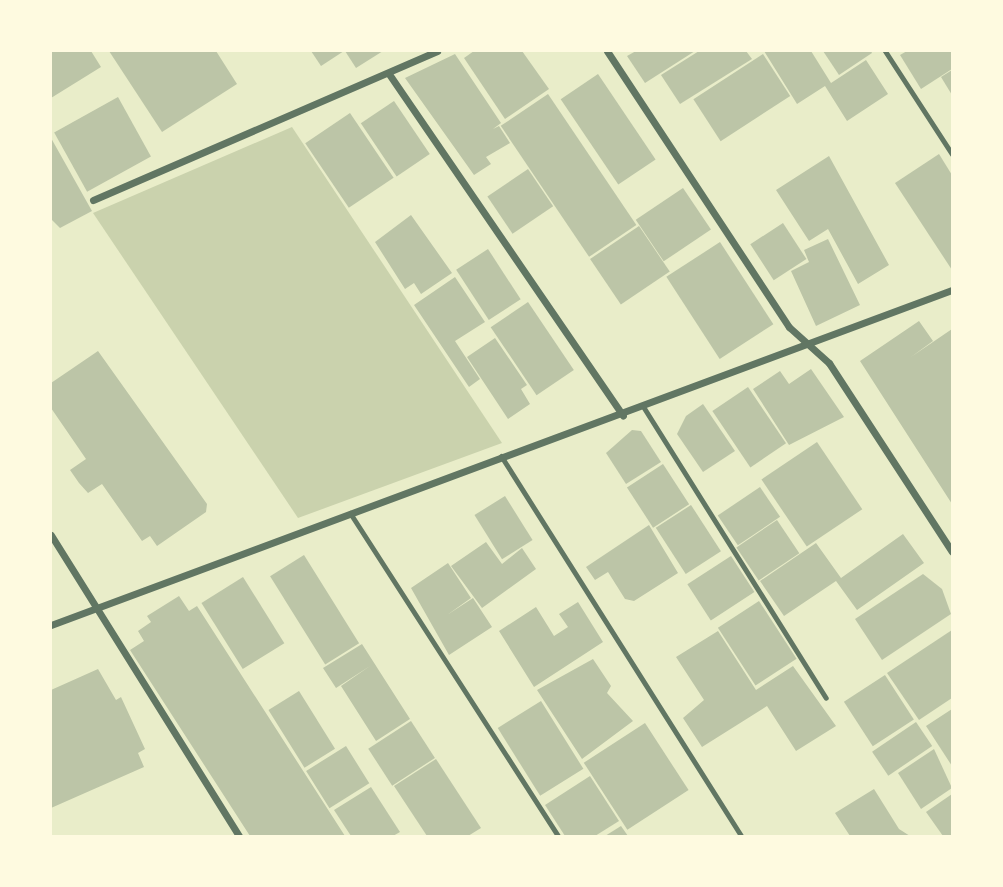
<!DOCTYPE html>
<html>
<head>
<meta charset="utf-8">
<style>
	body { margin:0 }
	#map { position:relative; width:1003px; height:887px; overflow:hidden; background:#e9edc9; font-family:Helvetica,sans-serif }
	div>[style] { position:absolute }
	.green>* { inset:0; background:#cad2ad }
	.building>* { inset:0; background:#bcc5a7; transform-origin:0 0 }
	.service>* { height:5px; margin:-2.5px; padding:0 2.5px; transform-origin:2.5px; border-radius:2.5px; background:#617663 }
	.minor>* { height:7px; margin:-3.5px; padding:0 3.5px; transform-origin:3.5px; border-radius:3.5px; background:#617663 }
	span { translate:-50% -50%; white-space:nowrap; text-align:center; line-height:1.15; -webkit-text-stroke:5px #fefae0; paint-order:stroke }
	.frame { position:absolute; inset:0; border:52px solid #fefae0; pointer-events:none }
</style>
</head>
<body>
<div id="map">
	<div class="green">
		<div style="clip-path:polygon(292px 127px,502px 443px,298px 518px,93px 213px)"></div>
	</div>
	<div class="building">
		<div style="clip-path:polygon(51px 51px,91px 51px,101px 67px,51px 98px)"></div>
		<div style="clip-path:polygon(109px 51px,216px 51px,237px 84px,162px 132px)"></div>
		<div style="clip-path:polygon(311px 51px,344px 51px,321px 66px)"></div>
		<div style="clip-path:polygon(345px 51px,383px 51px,356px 68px)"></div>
		<div style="clip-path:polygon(474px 51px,522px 51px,549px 89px,505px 119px,464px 58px)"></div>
		<div style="clip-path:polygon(636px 51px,695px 51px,645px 83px,627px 56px)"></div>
		<div style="clip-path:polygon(699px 51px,746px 51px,752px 59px,680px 104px,661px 75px)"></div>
		<div style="clip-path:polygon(764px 51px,811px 51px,831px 83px,866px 60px,888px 94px,847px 121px,825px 86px,797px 104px)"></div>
		<div style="clip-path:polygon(823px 51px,871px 51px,872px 53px,839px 75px)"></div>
		<div style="clip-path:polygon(907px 51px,952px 51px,952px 69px,921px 89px,900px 55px)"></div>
		<div style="clip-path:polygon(455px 54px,501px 123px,493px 129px,499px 126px,510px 143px,486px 157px,491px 164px,474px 175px,405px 78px)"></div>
		<div style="left:763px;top:54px;width:50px;height:83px;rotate:57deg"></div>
		<div style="clip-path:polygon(952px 70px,952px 95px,941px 77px)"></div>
		<div style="left:598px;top:74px;width:103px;height:45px;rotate:56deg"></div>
		<div style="left:548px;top:94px;width:158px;height:57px;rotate:56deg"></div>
		<div style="left:118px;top:97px;width:68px;height:73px;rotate:61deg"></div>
		<div style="left:394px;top:101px;width:64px;height:40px;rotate:56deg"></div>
		<div style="left:350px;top:113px;width:78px;height:54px;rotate:56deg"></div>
		<div style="clip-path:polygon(51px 138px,92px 211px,60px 228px,51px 219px)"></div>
		<div style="clip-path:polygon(939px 154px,952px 175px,952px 270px,895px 183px)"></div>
		<div style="clip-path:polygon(829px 156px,889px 265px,858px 284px,828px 229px,809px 241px,776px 190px)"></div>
		<div style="left:528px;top:169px;width:45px;height:49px;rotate:56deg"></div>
		<div style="left:683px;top:188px;width:50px;height:57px;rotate:56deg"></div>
		<div style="clip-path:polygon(411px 215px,452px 273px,421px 294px,414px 283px,405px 289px,375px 242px)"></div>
		<div style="left:783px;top:223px;width:43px;height:39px;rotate:57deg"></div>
		<div style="left:639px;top:226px;width:55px;height:59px;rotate:56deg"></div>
		<div style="clip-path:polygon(828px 239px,860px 305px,816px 326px,791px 271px,809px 262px,804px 250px)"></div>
		<div style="left:720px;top:242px;width:98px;height:64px;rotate:57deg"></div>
		<div style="left:488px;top:249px;width:60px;height:38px;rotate:57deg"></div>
		<div style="clip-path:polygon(455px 277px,485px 322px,455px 341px,480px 379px,469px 387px,414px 305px)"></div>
		<div style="left:528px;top:302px;width:82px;height:45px;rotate:56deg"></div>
		<div style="clip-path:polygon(919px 321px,933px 341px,911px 357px,952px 329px,952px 504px,860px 361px)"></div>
		<div style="clip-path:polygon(495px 338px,527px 385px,521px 389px,530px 404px,508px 419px,467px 357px)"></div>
		<div style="clip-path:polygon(98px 351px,207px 504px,206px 512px,157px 546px,150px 536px,142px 541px,102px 484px,88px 493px,79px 483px,70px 470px,86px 459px,51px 408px,51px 383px)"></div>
		<div style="clip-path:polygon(811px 369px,844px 417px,789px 445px,753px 389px,780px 371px,789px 384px)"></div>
		<div style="left:748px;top:387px;width:68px;height:43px;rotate:56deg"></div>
		<div style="clip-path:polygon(703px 404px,735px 451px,703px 472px,677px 434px,686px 416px)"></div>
		<div style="clip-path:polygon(632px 430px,641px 431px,661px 462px,626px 484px,606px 453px)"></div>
		<div style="left:817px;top:442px;width:81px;height:67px;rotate:56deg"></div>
		<div style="left:663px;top:464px;width:48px;height:43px;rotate:57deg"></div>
		<div style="left:760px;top:487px;width:36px;height:51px;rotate:56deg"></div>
		<div style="left:505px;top:496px;width:52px;height:36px;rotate:58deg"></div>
		<div style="left:691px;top:505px;width:55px;height:42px;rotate:57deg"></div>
		<div style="left:777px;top:520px;width:40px;height:49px;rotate:56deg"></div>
		<div style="clip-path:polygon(649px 525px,678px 573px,634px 601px,625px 599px,608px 572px,595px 580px,586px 567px)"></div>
		<div style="clip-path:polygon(903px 534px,924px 563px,857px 610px,836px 581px,784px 616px,760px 581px,816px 543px,841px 578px)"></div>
		<div style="clip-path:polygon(486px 542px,502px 564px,522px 548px,536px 569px,482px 608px,451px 566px)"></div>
		<div style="left:304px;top:555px;width:104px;height:40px;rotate:58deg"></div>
		<div style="left:731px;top:556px;width:43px;height:52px;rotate:57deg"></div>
		<div style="clip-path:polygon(448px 563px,471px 598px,447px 615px,473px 598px,492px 627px,449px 655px,411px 588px)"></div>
		<div style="clip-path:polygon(923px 574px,942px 589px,951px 614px,882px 660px,855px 619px)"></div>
		<div style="left:243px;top:577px;width:78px;height:49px;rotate:58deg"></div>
		<div style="clip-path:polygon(179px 596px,189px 611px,197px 606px,345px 836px,250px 836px,130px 650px,144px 641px,138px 631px,151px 622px,147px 616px)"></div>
		<div style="left:759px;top:601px;width:69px;height:49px;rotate:57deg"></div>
		<div style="clip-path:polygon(578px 602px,603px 642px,534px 687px,499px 631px,536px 607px,554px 636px,568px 627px,559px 614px)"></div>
		<div style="clip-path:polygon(952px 630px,952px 698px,919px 720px,887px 673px)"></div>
		<div style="clip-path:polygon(718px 631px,756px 690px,793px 666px,836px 726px,796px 751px,767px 706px,702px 747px,683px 718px,704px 700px,676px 657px)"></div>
		<div style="clip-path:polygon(362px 644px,410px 719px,376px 741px,341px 686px,370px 666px,336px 688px,323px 668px)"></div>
		<div style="clip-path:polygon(593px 659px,611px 686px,607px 693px,633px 721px,582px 759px,537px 690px)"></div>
		<div style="clip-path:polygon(98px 669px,116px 700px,121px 697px,145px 749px,138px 753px,144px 767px,51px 808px,51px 690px)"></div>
		<div style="left:885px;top:675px;width:53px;height:49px;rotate:57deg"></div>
		<div style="left:299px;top:691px;width:68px;height:36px;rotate:58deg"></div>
		<div style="left:541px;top:701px;width:80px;height:51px;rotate:58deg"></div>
		<div style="clip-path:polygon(952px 709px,952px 766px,926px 726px)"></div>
		<div style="left:411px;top:721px;width:44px;height:51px;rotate:57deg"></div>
		<div style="left:916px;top:722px;width:29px;height:53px;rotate:56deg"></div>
		<div style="left:645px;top:723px;width:80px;height:73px;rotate:57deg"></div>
		<div style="left:346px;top:746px;width:44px;height:47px;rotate:58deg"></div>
		<div style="clip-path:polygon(934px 749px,952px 788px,921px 809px,898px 773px)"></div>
		<div style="clip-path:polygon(436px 759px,481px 828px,468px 836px,427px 836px,394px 786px)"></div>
		<div style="clip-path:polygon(590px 776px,619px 821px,595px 836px,565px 836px,545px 805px)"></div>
		<div style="clip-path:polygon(371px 787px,400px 832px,393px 836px,351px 836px,334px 810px)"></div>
		<div style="clip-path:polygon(874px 789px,899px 829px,910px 836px,850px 836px,835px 813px)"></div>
		<div style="clip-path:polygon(952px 794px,952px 836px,943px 836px,926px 812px)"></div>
		<div style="clip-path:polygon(621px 826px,628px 836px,605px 836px)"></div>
	</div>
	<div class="service">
		<div style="left:885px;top:51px;width:123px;rotate:57deg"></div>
		<div style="left:644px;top:408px;width:342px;rotate:57.9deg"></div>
		<div style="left:501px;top:456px;width:449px;rotate:57.7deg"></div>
		<div style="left:350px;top:513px;width:384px;rotate:57.2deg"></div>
	</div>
	<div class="minor">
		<div style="left:607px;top:51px;width:331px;rotate:56.6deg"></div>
		<div style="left:789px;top:327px;width:54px;rotate:42deg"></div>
		<div style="left:829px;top:363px;width:225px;rotate:56.9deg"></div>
		<div style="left:389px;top:74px;width:414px;rotate:55.6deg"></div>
		<div style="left:93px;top:200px;width:375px;rotate:-23.4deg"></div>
		<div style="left:51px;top:535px;width:355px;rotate:58deg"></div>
		<div style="left:51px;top:625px;width:961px;rotate:-20.4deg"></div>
	</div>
	<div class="frame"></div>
</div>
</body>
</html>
